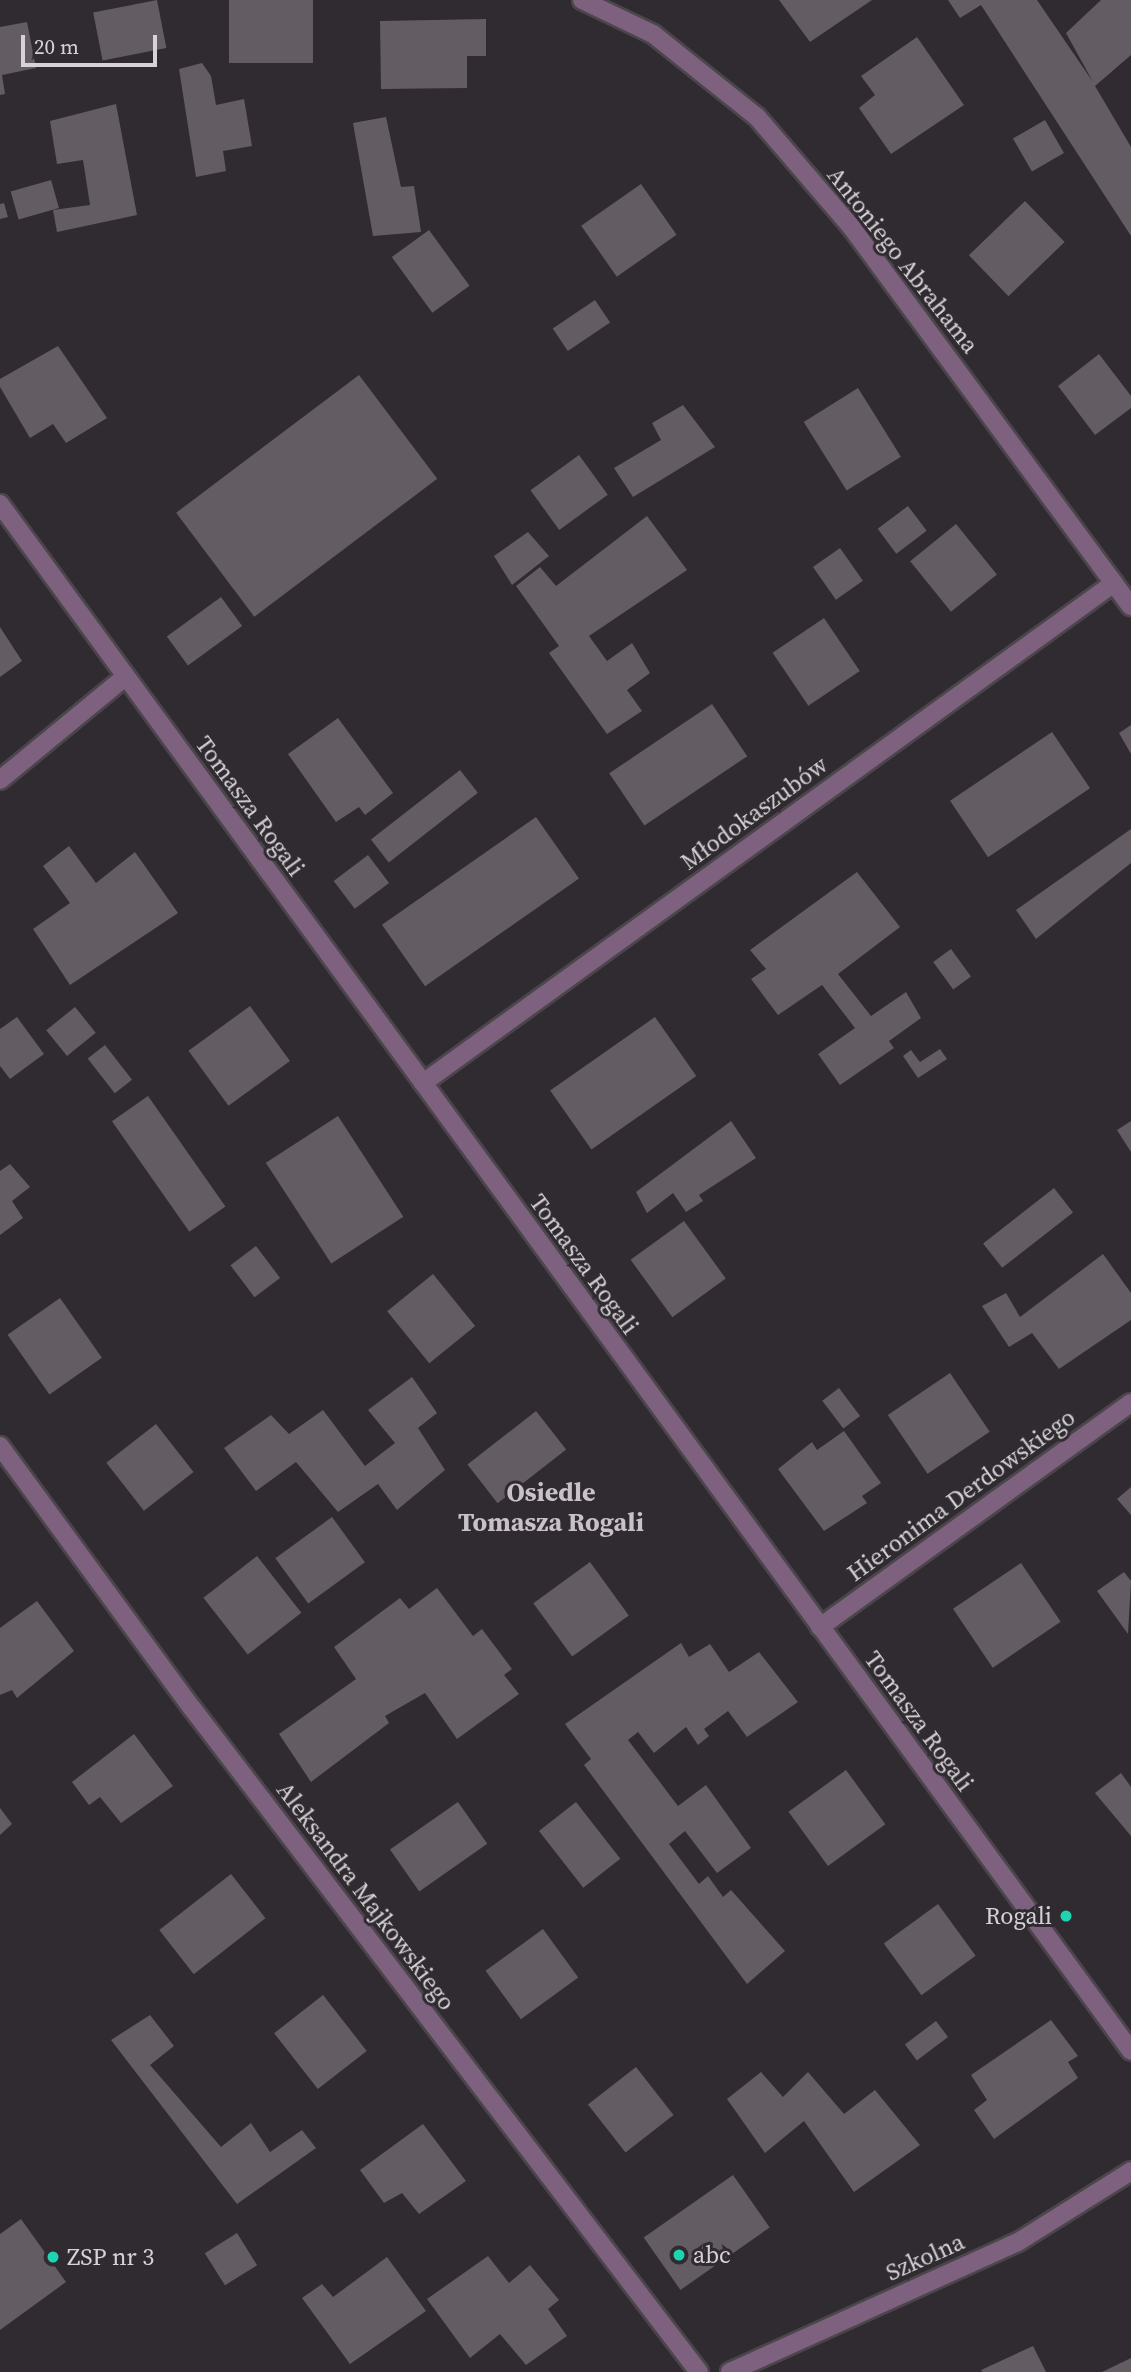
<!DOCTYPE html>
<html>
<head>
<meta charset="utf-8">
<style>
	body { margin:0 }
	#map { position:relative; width:1131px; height:2372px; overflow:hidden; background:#302b30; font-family:"Source Serif 4",serif }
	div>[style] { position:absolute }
	.building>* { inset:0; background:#635d63; transform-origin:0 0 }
	.roads { filter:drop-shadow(2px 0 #4b464b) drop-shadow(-2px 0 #4b464b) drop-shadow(0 2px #4b464b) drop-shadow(0 -2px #4b464b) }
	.minor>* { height:18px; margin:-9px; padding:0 9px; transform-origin:9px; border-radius:9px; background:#7d617e }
	.dots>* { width:19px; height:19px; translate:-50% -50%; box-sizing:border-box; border:4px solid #302b30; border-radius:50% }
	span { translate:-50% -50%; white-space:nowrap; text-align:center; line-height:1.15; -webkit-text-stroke:6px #302b30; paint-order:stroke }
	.street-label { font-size:24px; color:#d6d2d6 }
	.poi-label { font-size:24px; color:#d6d2d6 }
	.right { translate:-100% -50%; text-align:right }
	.left { translate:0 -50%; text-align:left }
	.neighbourhood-label { font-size:26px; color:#c8c1c8; font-weight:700 }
	.scale { position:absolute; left:21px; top:35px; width:136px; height:32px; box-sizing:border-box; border:4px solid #d6d2d6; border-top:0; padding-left:9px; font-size:21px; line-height:24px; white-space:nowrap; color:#d6d2d6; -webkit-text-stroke:5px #302b30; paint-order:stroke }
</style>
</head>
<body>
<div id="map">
	<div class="building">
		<div style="left:157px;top:0;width:49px;height:65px;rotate:79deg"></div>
		<div style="left:229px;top:0;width:84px;height:63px"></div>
		<div style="clip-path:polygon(779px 0,872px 0,810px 42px)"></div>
		<div style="clip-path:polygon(948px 0,1037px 0,1093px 82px,1066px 33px,1101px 0,1131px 0,1131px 55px,1095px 86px,1131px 147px,1131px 236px,981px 5px,960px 18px)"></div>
		<div style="clip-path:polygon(486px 19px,486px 56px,467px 56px,467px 88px,381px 89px,380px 21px)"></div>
		<div style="clip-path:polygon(27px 22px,36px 68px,2px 75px,5px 94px,0 95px,0 27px)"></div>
		<div style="clip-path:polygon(917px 37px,964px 105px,891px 154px,859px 108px,875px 95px,861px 76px)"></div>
		<div style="clip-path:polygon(202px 63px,211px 76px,216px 105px,244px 99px,252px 146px,223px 151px,226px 171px,196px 177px,179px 69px)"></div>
		<div style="clip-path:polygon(116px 104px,137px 215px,57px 232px,53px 210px,90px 205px,83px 160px,57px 164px,50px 121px)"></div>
		<div style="clip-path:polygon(386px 117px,401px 187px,414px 186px,421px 232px,373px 236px,353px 123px)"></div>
		<div style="left:1045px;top:120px;width:38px;height:37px;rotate:60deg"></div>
		<div style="left:51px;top:180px;width:29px;height:42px;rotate:74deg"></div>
		<div style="left:641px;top:184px;width:62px;height:73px;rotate:55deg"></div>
		<div style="left:1025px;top:201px;width:57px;height:78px;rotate:46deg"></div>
		<div style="clip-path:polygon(4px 203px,8px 217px,0 219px,0 204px)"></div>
		<div style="left:429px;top:230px;width:69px;height:46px;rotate:54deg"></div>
		<div style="left:595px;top:300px;width:27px;height:51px;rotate:56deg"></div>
		<div style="clip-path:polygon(58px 346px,107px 418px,66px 443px,53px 424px,30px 438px,0 387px,0 379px)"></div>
		<div style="clip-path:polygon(1099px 354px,1131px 396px,1131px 408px,1095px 435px,1058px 386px)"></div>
		<div style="left:359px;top:375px;width:130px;height:229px;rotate:53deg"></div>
		<div style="left:858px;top:388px;width:81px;height:64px;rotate:58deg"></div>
		<div style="clip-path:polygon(683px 405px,715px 447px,633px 497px,614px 468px,661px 440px,652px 423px)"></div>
		<div style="left:579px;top:455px;width:49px;height:60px;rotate:54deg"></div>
		<div style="left:908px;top:506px;width:31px;height:38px;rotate:53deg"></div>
		<div style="clip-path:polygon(647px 516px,687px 570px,589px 636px,607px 661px,632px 643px,650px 673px,627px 690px,642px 711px,607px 734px,549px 653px,559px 646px,516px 586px,540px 567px,556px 586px)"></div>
		<div style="left:956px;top:524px;width:65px;height:59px;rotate:51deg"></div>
		<div style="clip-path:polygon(528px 532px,549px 556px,512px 585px,494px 556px)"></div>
		<div style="left:840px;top:548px;width:40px;height:33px;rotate:55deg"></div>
		<div style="left:221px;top:597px;width:36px;height:67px;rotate:54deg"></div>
		<div style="left:824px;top:618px;width:64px;height:62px;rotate:56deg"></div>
		<div style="clip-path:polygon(0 627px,22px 661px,0 677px)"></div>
		<div style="left:712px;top:704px;width:63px;height:124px;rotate:56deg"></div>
		<div style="clip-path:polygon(338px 718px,393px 793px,365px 815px,359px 807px,336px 822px,288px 754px)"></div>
		<div style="clip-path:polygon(1131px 725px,1131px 754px,1119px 733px)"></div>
		<div style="left:1052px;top:732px;width:68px;height:123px;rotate:56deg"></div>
		<div style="left:460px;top:770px;width:29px;height:113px;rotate:52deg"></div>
		<div style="left:536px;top:817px;width:75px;height:188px;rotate:55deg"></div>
		<div style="clip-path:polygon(1131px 829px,1131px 863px,1036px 939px,1016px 910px)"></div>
		<div style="clip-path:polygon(69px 846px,96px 883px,135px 852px,178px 913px,70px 985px,33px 929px,70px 903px,43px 866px)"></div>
		<div style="left:368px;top:855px;width:35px;height:43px;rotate:53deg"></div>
		<div style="clip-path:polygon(857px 872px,900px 927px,838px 974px,871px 1016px,906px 992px,921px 1018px,889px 1041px,894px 1048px,840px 1085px,818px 1054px,855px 1028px,822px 985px,778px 1015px,751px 979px,766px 969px,750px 950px)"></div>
		<div style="left:951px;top:949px;width:34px;height:22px;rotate:54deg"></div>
		<div style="left:250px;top:1006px;width:68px;height:76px;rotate:54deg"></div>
		<div style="left:75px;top:1007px;width:33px;height:37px;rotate:51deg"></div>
		<div style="clip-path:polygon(17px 1017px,44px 1054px,10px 1079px,0 1066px,0 1029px)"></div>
		<div style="left:655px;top:1017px;width:72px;height:128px;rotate:55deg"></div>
		<div style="left:105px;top:1045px;width:44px;height:22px;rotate:52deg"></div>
		<div style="clip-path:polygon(940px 1049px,947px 1059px,918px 1078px,903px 1056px,911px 1050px,920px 1062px)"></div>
		<div style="left:148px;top:1096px;width:135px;height:44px;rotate:55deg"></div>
		<div style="left:338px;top:1116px;width:120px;height:86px;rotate:57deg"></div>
		<div style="clip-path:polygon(731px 1121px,756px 1158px,699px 1195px,703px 1201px,686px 1212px,673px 1193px,647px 1213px,636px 1192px)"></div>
		<div style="clip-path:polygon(1131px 1121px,1131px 1152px,1117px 1130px)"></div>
		<div style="clip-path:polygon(10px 1164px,30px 1187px,12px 1201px,23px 1218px,0 1235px,0 1171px)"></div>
		<div style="left:1054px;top:1188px;width:31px;height:90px;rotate:52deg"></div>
		<div style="left:684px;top:1221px;width:71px;height:66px;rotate:54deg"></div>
		<div style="left:256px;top:1246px;width:40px;height:32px;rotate:53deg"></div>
		<div style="clip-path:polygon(1103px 1254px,1131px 1293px,1131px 1320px,1059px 1369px,1032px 1333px,1009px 1347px,982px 1306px,1006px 1293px,1020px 1317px)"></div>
		<div style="left:433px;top:1274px;width:67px;height:59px;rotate:51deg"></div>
		<div style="left:60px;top:1298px;width:73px;height:64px;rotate:55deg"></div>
		<div style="left:950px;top:1373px;width:71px;height:75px;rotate:56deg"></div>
		<div style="clip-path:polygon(412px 1377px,437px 1413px,418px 1428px,445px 1470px,397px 1510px,378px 1484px,338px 1512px,296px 1462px,256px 1491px,224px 1448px,271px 1415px,289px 1434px,323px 1410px,365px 1466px,395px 1443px,368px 1410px)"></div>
		<div style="left:839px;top:1388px;width:35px;height:21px;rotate:53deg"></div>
		<div style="left:536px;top:1411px;width:49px;height:87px;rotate:52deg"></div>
		<div style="left:156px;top:1424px;width:61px;height:63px;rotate:52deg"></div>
		<div style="clip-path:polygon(844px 1431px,881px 1483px,862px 1496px,867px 1503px,824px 1531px,778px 1469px,812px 1442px,817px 1450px)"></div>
		<div style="clip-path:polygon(1131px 1487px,1131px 1515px,1117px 1499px)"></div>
		<div style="left:332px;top:1517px;width:56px;height:70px;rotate:54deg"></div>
		<div style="left:257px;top:1556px;width:72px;height:68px;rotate:52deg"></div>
		<div style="left:590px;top:1562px;width:66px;height:70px;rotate:54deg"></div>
		<div style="left:1021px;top:1563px;width:71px;height:82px;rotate:56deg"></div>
		<div style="clip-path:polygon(1124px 1572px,1131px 1581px,1128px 1634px,1097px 1591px)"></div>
		<div style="clip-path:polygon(437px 1588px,473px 1636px,482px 1629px,512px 1669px,504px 1675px,519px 1694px,457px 1739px,425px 1693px,385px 1716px,389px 1723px,311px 1782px,279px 1734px,356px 1679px,334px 1647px,400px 1598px,409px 1609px)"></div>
		<div style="clip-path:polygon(37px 1601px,74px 1651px,17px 1698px,12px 1690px,0 1695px,0 1628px)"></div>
		<div style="clip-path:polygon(681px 1643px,689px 1657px,710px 1644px,729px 1672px,759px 1652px,798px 1702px,747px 1737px,728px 1711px,704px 1729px,709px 1736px,698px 1745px,686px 1727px,654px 1753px,638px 1732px,628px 1740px,678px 1806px,706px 1785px,751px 1848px,717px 1873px,685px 1831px,669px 1844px,699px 1884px,708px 1876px,723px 1897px,731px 1890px,785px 1951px,747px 1984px,584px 1765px,591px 1759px,565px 1724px)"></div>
		<div style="clip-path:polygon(134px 1734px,173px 1786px,121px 1823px,100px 1797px,89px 1805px,72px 1782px)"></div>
		<div style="left:846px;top:1770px;width:67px;height:71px;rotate:54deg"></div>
		<div style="clip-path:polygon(1121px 1773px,1131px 1787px,1131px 1836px,1095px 1793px)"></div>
		<div style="left:458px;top:1802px;width:51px;height:83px;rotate:55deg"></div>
		<div style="left:576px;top:1802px;width:72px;height:47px;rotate:52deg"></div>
		<div style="clip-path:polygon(0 1808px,12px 1824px,0 1835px)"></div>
		<div style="left:231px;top:1874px;width:56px;height:91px;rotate:52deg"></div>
		<div style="left:938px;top:1904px;width:64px;height:67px;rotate:54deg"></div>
		<div style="left:543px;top:1929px;width:60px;height:71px;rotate:54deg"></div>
		<div style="left:323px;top:1995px;width:71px;height:62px;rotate:52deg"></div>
		<div style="clip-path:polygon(150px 2015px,174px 2046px,150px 2065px,221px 2147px,251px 2123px,270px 2152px,302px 2130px,316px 2148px,237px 2204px,111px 2040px)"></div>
		<div style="clip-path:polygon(1051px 2020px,1078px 2056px,1068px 2062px,1078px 2078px,994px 2139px,974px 2110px,987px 2100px,971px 2075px)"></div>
		<div style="left:936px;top:2021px;width:20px;height:39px;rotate:53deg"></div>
		<div style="left:636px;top:2067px;width:61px;height:61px;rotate:52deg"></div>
		<div style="clip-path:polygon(761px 2072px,783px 2097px,808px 2072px,844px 2114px,875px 2090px,920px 2145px,854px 2192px,804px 2121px,765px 2153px,727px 2099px)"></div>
		<div style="clip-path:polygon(423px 2124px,466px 2181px,419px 2214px,402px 2193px,384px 2203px,360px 2170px)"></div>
		<div style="left:733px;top:2175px;width:64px;height:109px;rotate:55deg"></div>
		<div style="clip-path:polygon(21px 2219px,66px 2282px,0 2330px,0 2234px)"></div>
		<div style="left:237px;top:2233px;width:38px;height:38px;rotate:58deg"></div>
		<div style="clip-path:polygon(488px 2256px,509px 2283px,530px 2265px,559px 2300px,548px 2309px,567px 2336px,526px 2365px,500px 2334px,470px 2358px,427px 2299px)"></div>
		<div style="clip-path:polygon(387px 2257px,426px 2311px,350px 2364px,302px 2298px,322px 2284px,333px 2297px)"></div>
		<div style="clip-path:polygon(1033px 2346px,1046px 2372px,982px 2372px,981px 2370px)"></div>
		<div style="clip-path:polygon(1131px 2358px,1131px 2372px,1102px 2372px)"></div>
	</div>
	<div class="roads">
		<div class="minor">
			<div style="left:582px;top:0;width:79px;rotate:25.6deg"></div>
			<div style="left:653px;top:34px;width:133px;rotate:38.6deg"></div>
			<div style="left:757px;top:117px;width:146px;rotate:49.4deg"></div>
			<div style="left:852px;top:228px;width:470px;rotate:53.6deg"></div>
			<div style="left:0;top:504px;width:1916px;rotate:53.83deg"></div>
			<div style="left:0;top:780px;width:162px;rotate:-39.5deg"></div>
			<div style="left:423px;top:1083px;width:853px;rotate:-35.89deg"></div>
			<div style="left:0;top:1446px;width:325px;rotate:53.8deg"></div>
			<div style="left:192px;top:1708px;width:835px;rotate:52.64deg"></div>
			<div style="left:820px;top:1627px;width:383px;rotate:-35.8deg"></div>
			<div style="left:730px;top:2372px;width:316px;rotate:-24.3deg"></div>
			<div style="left:1018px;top:2242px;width:133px;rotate:-32.1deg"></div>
		</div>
	</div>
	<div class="dots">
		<div style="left:1066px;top:1916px;background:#1cd5b1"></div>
		<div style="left:679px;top:2255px;background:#1cd5b1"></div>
		<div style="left:53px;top:2257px;background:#1cd5b1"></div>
	</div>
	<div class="street-label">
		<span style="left:903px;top:260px;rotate:52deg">Antoniego Abrahama</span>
		<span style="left:250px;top:806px;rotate:54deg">Tomasza Rogali</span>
		<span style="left:754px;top:813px;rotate:-36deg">Młodokaszubów</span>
		<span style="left:584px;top:1264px;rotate:54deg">Tomasza Rogali</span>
		<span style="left:961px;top:1495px;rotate:-36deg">Hieronima Derdowskiego</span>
		<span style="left:919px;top:1721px;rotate:54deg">Tomasza Rogali</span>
		<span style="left:366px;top:1896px;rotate:53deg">Aleksandra Majkowskiego</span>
		<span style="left:925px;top:2257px;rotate:-24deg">Szkolna</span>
	</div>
	<div class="poi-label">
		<span class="right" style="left:1052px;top:1916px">Rogali</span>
		<span class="left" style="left:693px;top:2255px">abc</span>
		<span class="left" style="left:67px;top:2257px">ZSP nr 3</span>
	</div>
	<div class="neighbourhood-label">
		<span style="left:551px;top:1508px">Osiedle<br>Tomasza Rogali</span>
	</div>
	<div class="scale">20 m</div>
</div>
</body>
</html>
